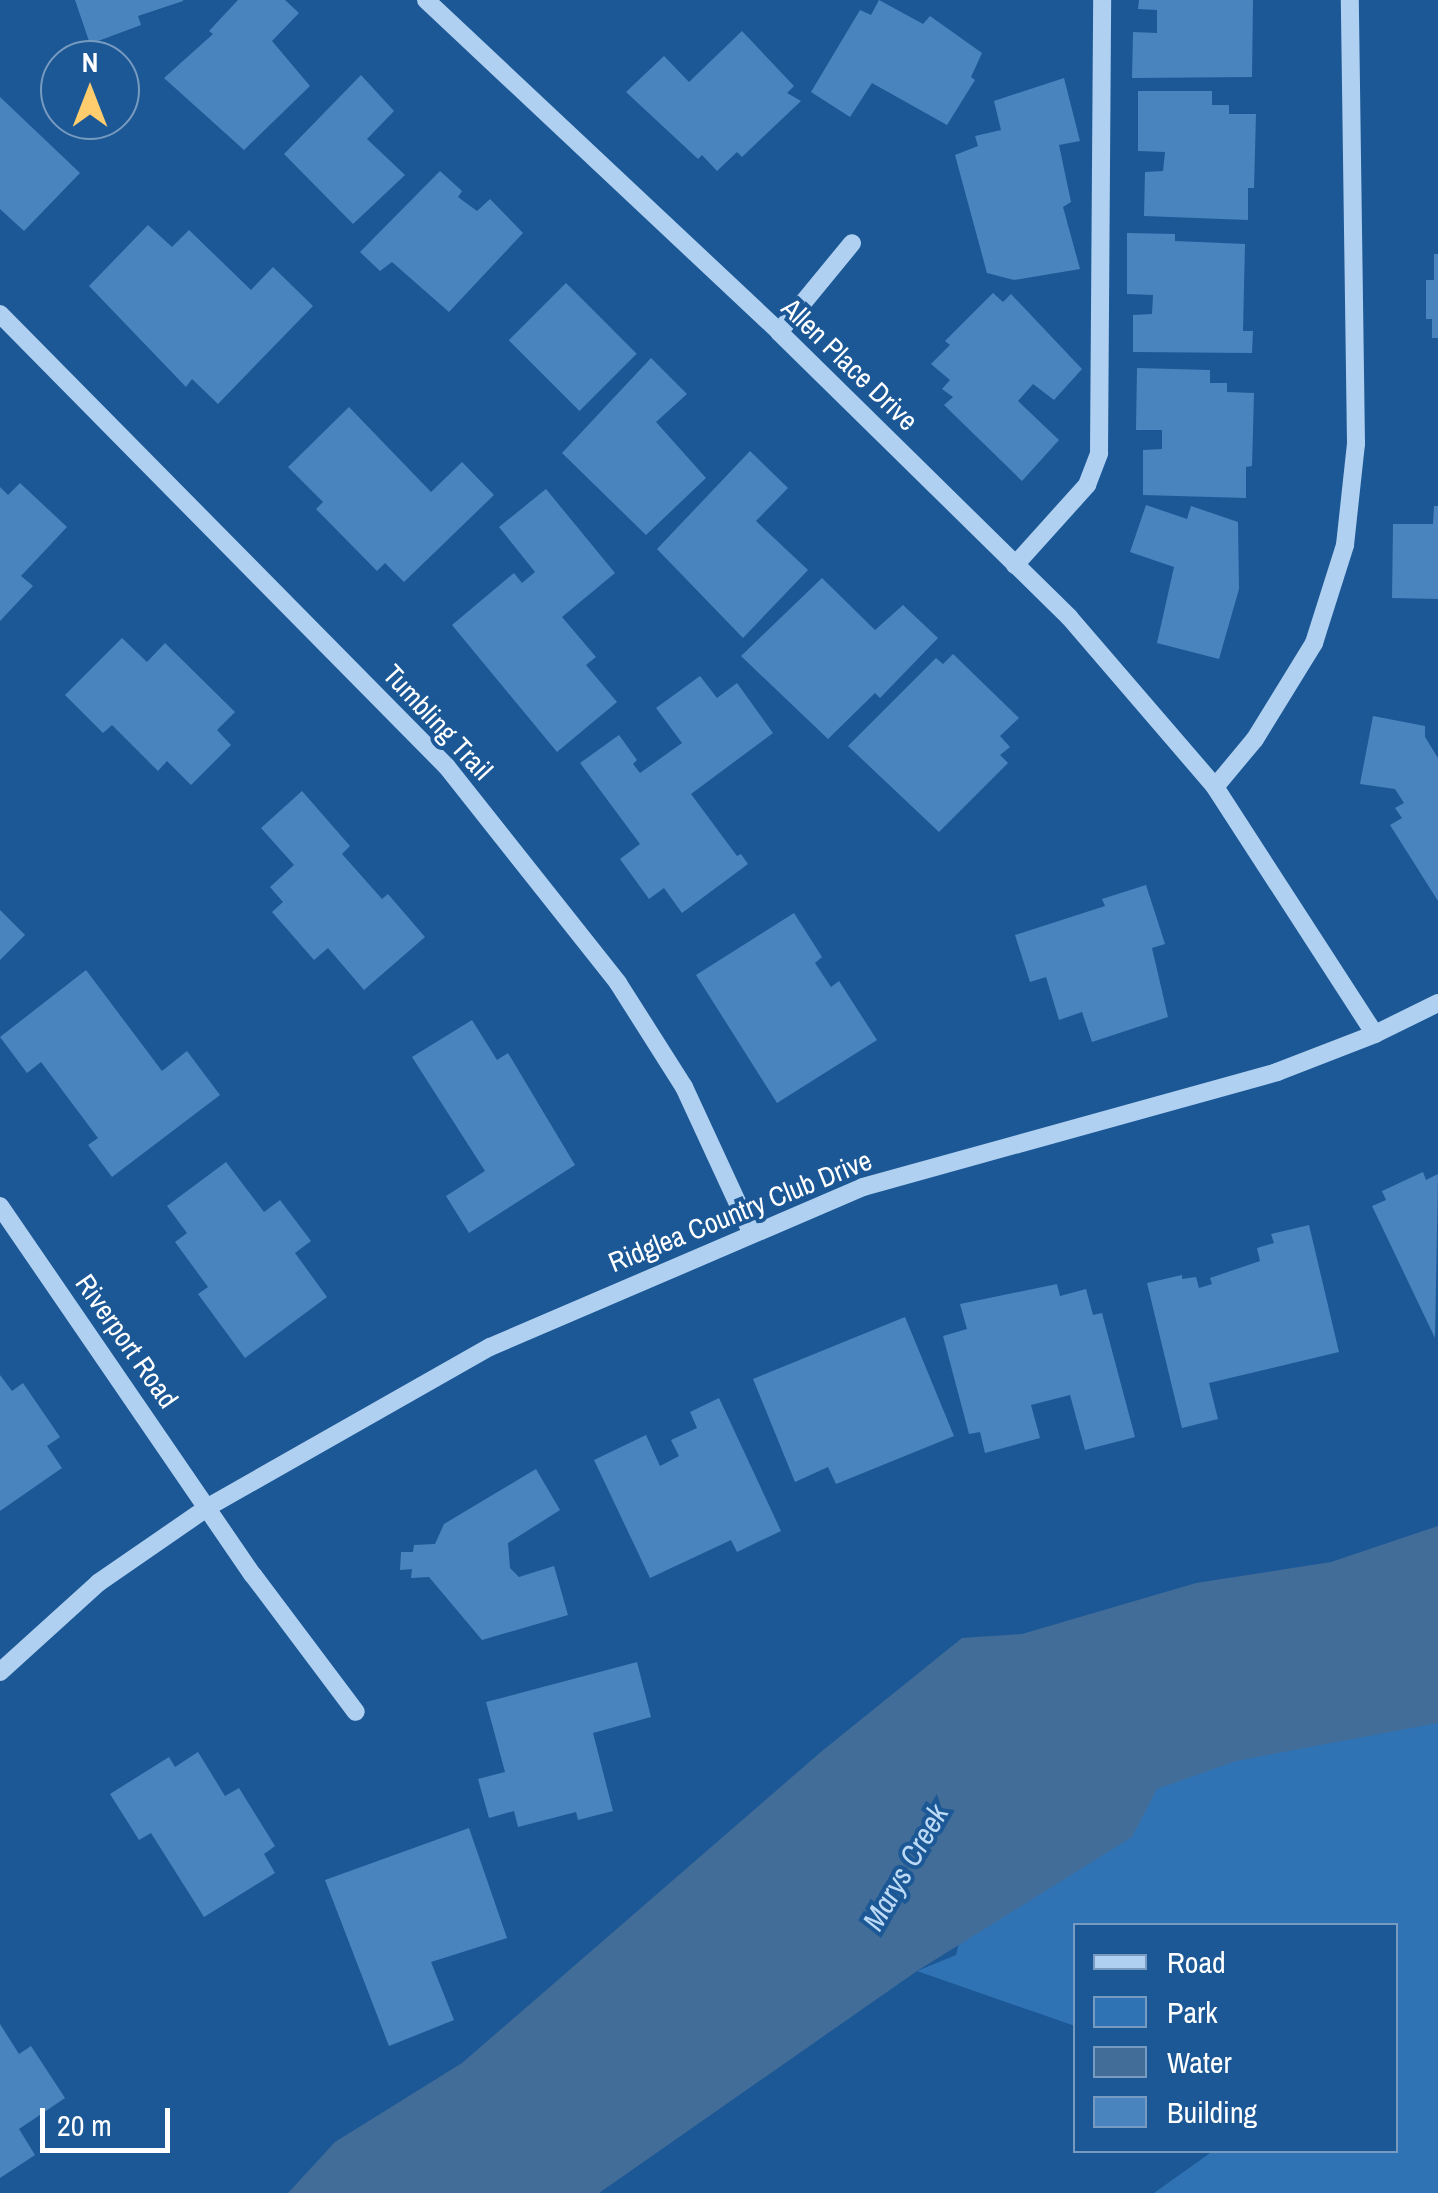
<!DOCTYPE html>
<html>
<head>
<meta charset="utf-8">
<style>
	body { margin:0 }
	#map { position:relative; width:1438px; height:2193px; overflow:hidden; background:#1c5896; font-family:"Archivo Narrow",sans-serif }
	div>[style] { position:absolute }
	.green>* { inset:0; background:#3073b4 }
	.water>* { inset:0; background:#426d98 }
	.building>* { inset:0; background:#4984be; transform-origin:0 0 }
	.minor>* { height:18px; margin:-9px; padding:0 9px; transform-origin:9px; border-radius:9px; background:#afd0f0 }
	span { translate:-50% -50%; white-space:nowrap; text-align:center; line-height:1.15; -webkit-text-stroke:8px #1c5896; paint-order:stroke }
	.street-label { font-size:28px; color:#fff }
	.water-label { font-size:30px; color:#bcdaf6; font-style:italic }
	.legend { position:absolute; left:1073px; top:1923px; width:325px; height:230px; box-sizing:border-box; background:#1c5896; border:2px solid #779bc0; margin:0; padding:12px 18px; list-style:none; font-size:30px; color:#fff }
	.legend li { display:flex; align-items:center; gap:20px; height:50px }
	.legend b { width:50px; border:2px solid #779bc0 }
	.north { position:absolute; left:40px; top:40px; width:100px; height:100px; box-sizing:border-box; background:#1c5896; border:2px solid #779bc0; border-radius:50%; rotate:0deg; font-size:28px; font-weight:700; line-height:40px; text-align:center; color:#fff }
	.north::after { content:''; display:block; margin:auto; width:35px; height:45px; background:#ffcd6e; clip-path:polygon(50% 0,100% 100%,50% 72%,0 100%) }
	.scale { position:absolute; left:40px; top:2108px; width:130px; height:45px; box-sizing:border-box; border:5px solid #fff; border-top:0; padding-left:12px; font-size:30px; line-height:35px; white-space:nowrap; color:#fff; -webkit-text-stroke:8px #1c5896; paint-order:stroke }
</style>
</head>
<body>
<div id="map">
	<div class="green">
		<div style="clip-path:polygon(1438px 1677px,1438px 2193px,1154px 2193px,1213px 2151px,1396px 2150px,1396px 1926px,1076px 1926px,1075px 2026px,917px 1971px,956px 1955px,981px 1854px)"></div>
	</div>
	<div class="water">
		<div style="clip-path:polygon(1438px 1526px,1438px 1723px,1236px 1761px,1157px 1789px,1132px 1837px,917px 1971px,599px 2193px,288px 2193px,335px 2142px,462px 2063px,822px 1751px,962px 1638px,1022px 1634px,1196px 1583px,1331px 1562px)"></div>
	</div>
	<div class="building">
		<div style="clip-path:polygon(75px 0,183px 0,183px 1px,138px 16px,141px 25px,90px 44px)"></div>
		<div style="clip-path:polygon(238px 0,285px 0,299px 13px,272px 41px,310px 86px,244px 150px,164px 78px,213px 34px,209px 31px)"></div>
		<div style="clip-path:polygon(879px 0,923px 24px,930px 16px,982px 53px,971px 77px,975px 80px,947px 125px,872px 83px,850px 117px,811px 92px,860px 10px,871px 15px)"></div>
		<div style="clip-path:polygon(1139px 0,1253px 0,1252px 77px,1132px 78px,1133px 32px,1157px 33px,1157px 10px,1138px 9px)"></div>
		<div style="clip-path:polygon(742px 31px,794px 86px,787px 93px,801px 101px,742px 157px,737px 152px,717px 171px,702px 155px,698px 159px,626px 92px,664px 56px,689px 82px)"></div>
		<div style="clip-path:polygon(361px 75px,394px 111px,367px 139px,405px 175px,353px 224px,284px 154px)"></div>
		<div style="clip-path:polygon(1064px 78px,1080px 141px,1059px 145px,1071px 202px,1063px 207px,1080px 269px,1014px 280px,987px 273px,955px 155px,978px 146px,975px 136px,1001px 130px,994px 101px)"></div>
		<div style="clip-path:polygon(1138px 91px,1212px 91px,1212px 105px,1229px 105px,1229px 114px,1256px 114px,1254px 188px,1248px 188px,1248px 220px,1144px 216px,1145px 172px,1163px 171px,1165px 152px,1138px 151px)"></div>
		<div style="clip-path:polygon(0 97px,80px 173px,24px 231px,0 209px)"></div>
		<div style="clip-path:polygon(440px 171px,462px 191px,458px 197px,477px 211px,490px 199px,523px 233px,449px 312px,392px 262px,380px 271px,360px 252px)"></div>
		<div style="clip-path:polygon(148px 225px,172px 247px,189px 230px,251px 290px,273px 267px,313px 306px,218px 404px,192px 379px,186px 387px,89px 286px)"></div>
		<div style="clip-path:polygon(1127px 233px,1175px 234px,1175px 241px,1245px 244px,1243px 331px,1253px 331px,1252px 353px,1133px 352px,1133px 315px,1152px 314px,1153px 295px,1127px 294px)"></div>
		<div style="clip-path:polygon(1434px 254px,1438px 254px,1438px 338px,1432px 338px,1432px 319px,1426px 319px,1426px 280px,1434px 280px)"></div>
		<div style="left:566px;top:283px;width:100px;height:81px;rotate:45deg"></div>
		<div style="clip-path:polygon(993px 293px,1003px 302px,1011px 294px,1082px 369px,1054px 400px,1033px 384px,1018px 401px,1059px 440px,1022px 481px,944px 405px,953px 397px,942px 389px,950px 380px,931px 364px,950px 345px,945px 341px)"></div>
		<div style="clip-path:polygon(651px 358px,687px 394px,656px 422px,706px 478px,646px 535px,562px 453px)"></div>
		<div style="clip-path:polygon(1137px 368px,1210px 370px,1210px 383px,1227px 383px,1227px 392px,1254px 393px,1252px 466px,1246px 467px,1246px 498px,1143px 495px,1143px 450px,1162px 449px,1162px 430px,1136px 430px)"></div>
		<div style="clip-path:polygon(349px 407px,431px 492px,462px 462px,494px 495px,404px 582px,385px 563px,377px 571px,316px 509px,323px 502px,288px 467px)"></div>
		<div style="clip-path:polygon(750px 451px,788px 488px,756px 521px,808px 570px,743px 638px,657px 549px)"></div>
		<div style="clip-path:polygon(20px 483px,67px 527px,21px 576px,33px 586px,0 621px,0 487px,8px 495px)"></div>
		<div style="clip-path:polygon(546px 489px,615px 573px,562px 617px,596px 657px,586px 665px,617px 702px,557px 752px,452px 625px,514px 573px,522px 583px,535px 572px,499px 527px)"></div>
		<div style="clip-path:polygon(1146px 505px,1187px 519px,1191px 506px,1238px 522px,1239px 589px,1219px 659px,1157px 643px,1174px 567px,1130px 552px)"></div>
		<div style="clip-path:polygon(1434px 506px,1438px 506px,1438px 599px,1392px 598px,1393px 524px,1433px 524px)"></div>
		<div style="clip-path:polygon(822px 578px,875px 630px,903px 605px,938px 638px,880px 698px,875px 693px,828px 739px,741px 656px)"></div>
		<div style="clip-path:polygon(122px 638px,147px 662px,165px 643px,235px 712px,217px 730px,231px 745px,191px 785px,167px 761px,158px 771px,112px 725px,103px 733px,65px 695px)"></div>
		<div style="clip-path:polygon(953px 654px,1019px 718px,1000px 736px,1010px 747px,1000px 755px,1008px 763px,939px 832px,848px 746px,936px 658px,943px 664px)"></div>
		<div style="clip-path:polygon(700px 676px,717px 698px,737px 683px,773px 733px,691px 794px,737px 856px,741px 854px,748px 864px,682px 913px,664px 888px,649px 899px,620px 859px,640px 844px,580px 763px,619px 735px,637px 760px,633px 764px,640px 773px,682px 743px,656px 708px)"></div>
		<div style="clip-path:polygon(1373px 716px,1425px 726px,1425px 737px,1438px 758px,1438px 901px,1390px 825px,1402px 818px,1395px 808px,1404px 803px,1395px 789px,1360px 784px)"></div>
		<div style="clip-path:polygon(302px 791px,350px 846px,342px 854px,382px 899px,388px 894px,425px 937px,364px 990px,328px 948px,314px 960px,272px 912px,283px 902px,270px 887px,294px 865px,261px 828px)"></div>
		<div style="clip-path:polygon(1146px 885px,1165px 944px,1152px 948px,1168px 1017px,1092px 1042px,1082px 1012px,1059px 1020px,1046px 977px,1030px 982px,1015px 935px,1105px 906px,1102px 899px)"></div>
		<div style="clip-path:polygon(0 910px,25px 935px,0 960px)"></div>
		<div style="clip-path:polygon(794px 913px,822px 957px,815px 963px,831px 987px,839px 981px,877px 1040px,777px 1103px,696px 975px)"></div>
		<div style="clip-path:polygon(86px 970px,162px 1071px,187px 1051px,220px 1095px,112px 1177px,88px 1145px,98px 1138px,41px 1062px,27px 1073px,0 1037px)"></div>
		<div style="clip-path:polygon(472px 1020px,497px 1060px,508px 1053px,575px 1165px,469px 1233px,446px 1196px,485px 1171px,412px 1057px)"></div>
		<div style="clip-path:polygon(226px 1162px,264px 1212px,280px 1200px,311px 1241px,295px 1253px,327px 1297px,245px 1358px,198px 1294px,208px 1287px,175px 1242px,187px 1233px,167px 1206px)"></div>
		<div style="clip-path:polygon(1423px 1172px,1426px 1180px,1438px 1174px,1435px 1338px,1372px 1206px,1386px 1200px,1382px 1191px)"></div>
		<div style="clip-path:polygon(1309px 1225px,1339px 1352px,1209px 1383px,1218px 1419px,1182px 1428px,1147px 1283px,1182px 1275px,1182px 1279px,1196px 1277px,1199px 1288px,1212px 1284px,1210px 1278px,1260px 1261px,1257px 1248px,1274px 1243px,1271px 1234px)"></div>
		<div style="clip-path:polygon(1057px 1284px,1060px 1296px,1086px 1289px,1093px 1315px,1102px 1313px,1135px 1437px,1085px 1450px,1070px 1395px,1031px 1405px,1040px 1438px,985px 1453px,980px 1432px,969px 1434px,943px 1336px,967px 1329px,960px 1304px)"></div>
		<div style="clip-path:polygon(905px 1317px,954px 1436px,836px 1484px,828px 1467px,795px 1482px,753px 1379px)"></div>
		<div style="clip-path:polygon(0 1375px,12px 1391px,23px 1383px,60px 1437px,47px 1446px,62px 1468px,0 1511px)"></div>
		<div style="clip-path:polygon(719px 1398px,781px 1531px,737px 1552px,731px 1540px,650px 1578px,594px 1460px,646px 1435px,660px 1466px,679px 1456px,671px 1440px,697px 1428px,690px 1412px)"></div>
		<div style="clip-path:polygon(536px 1469px,560px 1510px,508px 1543px,510px 1568px,519px 1577px,554px 1566px,568px 1615px,482px 1640px,429px 1577px,411px 1578px,412px 1569px,400px 1570px,401px 1552px,413px 1552px,414px 1545px,435px 1544px,444px 1524px)"></div>
		<div style="clip-path:polygon(637px 1662px,651px 1717px,593px 1733px,613px 1811px,578px 1820px,576px 1812px,518px 1827px,514px 1811px,489px 1818px,478px 1779px,505px 1772px,486px 1702px)"></div>
		<div style="clip-path:polygon(198px 1752px,225px 1796px,239px 1788px,275px 1846px,264px 1854px,275px 1873px,204px 1917px,151px 1833px,139px 1840px,110px 1794px,169px 1757px,175px 1767px)"></div>
		<div style="clip-path:polygon(469px 1828px,507px 1938px,431px 1962px,454px 2020px,389px 2046px,325px 1880px)"></div>
		<div style="clip-path:polygon(0 2024px,19px 2054px,31px 2046px,65px 2098px,19px 2129px,35px 2155px,0 2178px)"></div>
	</div>
	<div class="minor">
		<div style="left:426px;top:0;width:485px;rotate:43.2deg"></div>
		<div style="left:779px;top:332px;width:407px;rotate:44.5deg"></div>
		<div style="left:1069px;top:617px;width:224px;rotate:49.3deg"></div>
		<div style="left:1215px;top:787px;width:294px;rotate:57.1deg"></div>
		<div style="left:0;top:314px;width:636px;rotate:45.38deg"></div>
		<div style="left:447px;top:767px;width:275px;rotate:51.6deg"></div>
		<div style="left:618px;top:983px;width:123px;rotate:57.6deg"></div>
		<div style="left:684px;top:1087px;width:160px;rotate:65.2deg"></div>
		<div style="left:779px;top:332px;width:115px;rotate:-50.6deg"></div>
		<div style="left:1015px;top:565px;width:108px;rotate:-48deg"></div>
		<div style="left:1087px;top:485px;width:34px;rotate:-69deg"></div>
		<div style="left:1099px;top:453px;width:453px;rotate:-89.6deg"></div>
		<div style="left:1215px;top:787px;width:62px;rotate:-50.2deg"></div>
		<div style="left:1255px;top:739px;width:113px;rotate:-58.4deg"></div>
		<div style="left:1314px;top:643px;width:103px;rotate:-72.4deg"></div>
		<div style="left:1345px;top:545px;width:102px;rotate:-83.8deg"></div>
		<div style="left:1356px;top:444px;width:444px;rotate:-90.8deg"></div>
		<div style="left:0;top:1206px;width:447px;rotate:55.6deg"></div>
		<div style="left:253px;top:1575px;width:171px;rotate:53.1deg"></div>
		<div style="left:0;top:1672px;width:132px;rotate:-42.2deg"></div>
		<div style="left:98px;top:1583px;width:134px;rotate:-34.6deg"></div>
		<div style="left:208px;top:1507px;width:324px;rotate:-29.6deg"></div>
		<div style="left:490px;top:1347px;width:406px;rotate:-23.2deg"></div>
		<div style="left:863px;top:1187px;width:430px;rotate:-15.5deg"></div>
		<div style="left:1277px;top:1072px;width:105px;rotate:-21.2deg"></div>
		<div style="left:1375px;top:1034px;width:70px;rotate:-26.2deg"></div>
	</div>
	<div class="street-label">
		<span style="left:850px;top:364px;rotate:44deg">Allen Place Drive</span>
		<span style="left:438px;top:722px;rotate:47deg">Tumbling Trail</span>
		<span style="left:740px;top:1211px;rotate:-22deg">Ridglea Country Club Drive</span>
		<span style="left:127px;top:1341px;rotate:55deg">Riverport Road</span>
	</div>
	<div class="water-label">
		<span style="left:905px;top:1867px;rotate:-60deg">Marys Creek</span>
	</div>
	<ul class="legend">
	<li><b style="height:12px;background:#afd0f0"></b>Road</li>
	<li><b style="height:28px;background:#3073b4"></b>Park</li>
	<li><b style="height:28px;background:#426d98"></b>Water</li>
	<li><b style="height:28px;background:#4984be"></b>Building</li>
	</ul>
	<div class="north">N</div>
	<div class="scale">20 m</div>
</div>
</body>
</html>
